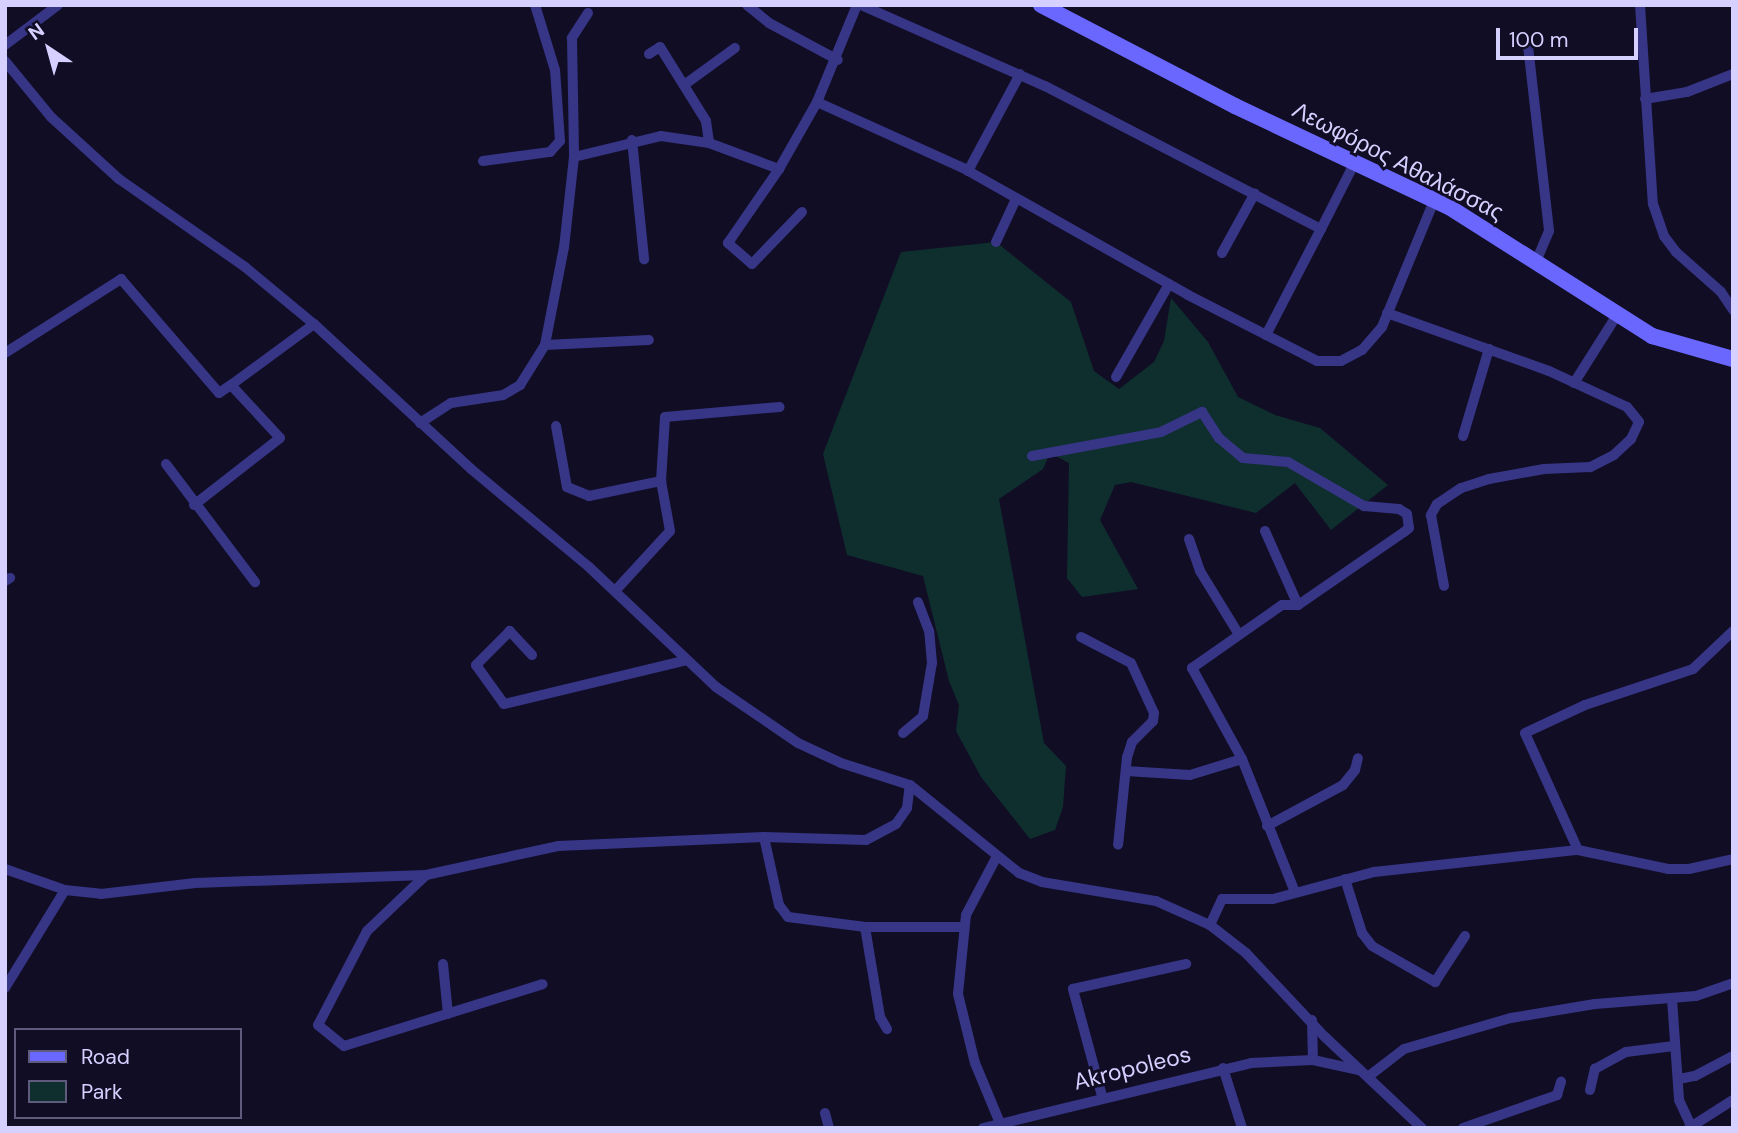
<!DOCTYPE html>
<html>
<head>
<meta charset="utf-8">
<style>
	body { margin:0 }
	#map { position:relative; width:1738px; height:1133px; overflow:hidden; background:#110d25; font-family:"DM Sans",sans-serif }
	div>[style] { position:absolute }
	.green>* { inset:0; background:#0f2f2e }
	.minor>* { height:10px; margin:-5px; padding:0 5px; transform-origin:5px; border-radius:5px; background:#373586 }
	.secondary>* { height:16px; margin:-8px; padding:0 8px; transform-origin:8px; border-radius:8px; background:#6a67ff }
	span { translate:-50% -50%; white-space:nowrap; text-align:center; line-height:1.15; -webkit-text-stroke:6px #110d25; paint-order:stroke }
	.street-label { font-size:23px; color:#d5d0ff }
	.frame { position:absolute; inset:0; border:7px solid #d5d0ff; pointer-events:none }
	.legend { position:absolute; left:14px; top:1028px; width:228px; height:91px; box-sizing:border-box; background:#110d25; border:2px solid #5f5b7c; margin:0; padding:9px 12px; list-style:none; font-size:21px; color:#d5d0ff }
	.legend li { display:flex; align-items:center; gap:14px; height:35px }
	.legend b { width:35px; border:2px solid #5f5b7c }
	.north { position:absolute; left:14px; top:14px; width:70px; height:70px; -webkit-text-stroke:5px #110d25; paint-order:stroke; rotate:324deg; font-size:19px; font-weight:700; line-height:28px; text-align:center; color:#d5d0ff }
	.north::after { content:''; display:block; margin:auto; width:24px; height:32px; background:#d5d0ff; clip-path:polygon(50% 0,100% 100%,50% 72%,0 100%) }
	.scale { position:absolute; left:1496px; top:28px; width:142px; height:32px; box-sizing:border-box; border:4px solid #d5d0ff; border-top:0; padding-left:9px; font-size:21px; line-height:24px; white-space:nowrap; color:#d5d0ff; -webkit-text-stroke:5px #110d25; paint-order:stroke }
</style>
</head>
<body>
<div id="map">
	<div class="green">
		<div style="clip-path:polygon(996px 242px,1071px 302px,1094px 371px,1119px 389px,1154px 362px,1164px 341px,1171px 298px,1208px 342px,1238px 397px,1275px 415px,1320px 428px,1388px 485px,1331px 530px,1295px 483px,1256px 513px,1131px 482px,1115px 485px,1100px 520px,1138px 589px,1082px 597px,1067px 578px,1069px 463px,1050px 453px,1043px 469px,999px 499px,1044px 743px,1066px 766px,1063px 807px,1055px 830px,1030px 839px,981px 777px,956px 731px,959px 705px,949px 681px,923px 576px,847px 555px,823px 454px,901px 252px)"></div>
	</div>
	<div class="minor">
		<div style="left:747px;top:5px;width:28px;rotate:39deg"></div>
		<div style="left:769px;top:23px;width:78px;rotate:28.2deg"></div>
		<div style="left:861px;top:5px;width:201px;rotate:23.8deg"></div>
		<div style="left:1045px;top:86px;width:311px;rotate:27.4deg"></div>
		<div style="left:1321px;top:229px;width:73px;rotate:-63.1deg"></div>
		<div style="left:1640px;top:5px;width:199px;rotate:86.3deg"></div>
		<div style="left:1653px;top:204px;width:34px;rotate:71deg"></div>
		<div style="left:1664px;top:236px;width:20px;rotate:53deg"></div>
		<div style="left:1676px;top:252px;width:60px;rotate:41.6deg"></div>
		<div style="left:1721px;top:292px;width:22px;rotate:56deg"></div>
		<div style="left:588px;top:13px;width:30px;rotate:123deg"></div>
		<div style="left:572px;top:38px;width:119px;rotate:89deg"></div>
		<div style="left:574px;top:157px;width:91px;rotate:96.3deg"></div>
		<div style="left:564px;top:247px;width:100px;rotate:101deg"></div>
		<div style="left:545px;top:345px;width:104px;rotate:-2.8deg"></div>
		<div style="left:5px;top:45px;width:66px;rotate:-37deg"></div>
		<div style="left:1528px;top:46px;width:186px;rotate:83.5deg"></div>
		<div style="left:1549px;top:231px;width:30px;rotate:113deg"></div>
		<div style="left:649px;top:54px;width:13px;rotate:-32deg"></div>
		<div style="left:660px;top:47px;width:87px;rotate:58.1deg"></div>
		<div style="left:706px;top:121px;width:22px;rotate:82deg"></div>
		<div style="left:5px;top:61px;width:72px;rotate:50.6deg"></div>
		<div style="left:51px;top:117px;width:92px;rotate:42.4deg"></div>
		<div style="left:119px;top:179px;width:154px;rotate:34.9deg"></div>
		<div style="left:245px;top:267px;width:89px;rotate:39.6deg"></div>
		<div style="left:314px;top:324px;width:214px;rotate:42.7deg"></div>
		<div style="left:471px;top:469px;width:153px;rotate:39.7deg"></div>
		<div style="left:589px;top:567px;width:175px;rotate:43.4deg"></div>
		<div style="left:716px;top:687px;width:99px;rotate:34.3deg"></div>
		<div style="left:798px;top:743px;width:47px;rotate:24.9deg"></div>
		<div style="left:841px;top:763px;width:72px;rotate:17.7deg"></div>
		<div style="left:910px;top:785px;width:140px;rotate:38.9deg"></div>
		<div style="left:1019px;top:873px;width:25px;rotate:21deg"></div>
		<div style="left:1042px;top:882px;width:116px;rotate:9.5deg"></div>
		<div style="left:1156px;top:901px;width:59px;rotate:24deg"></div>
		<div style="left:1210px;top:925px;width:46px;rotate:37.9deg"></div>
		<div style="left:1246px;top:953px;width:115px;rotate:46.8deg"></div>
		<div style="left:1325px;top:1037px;width:133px;rotate:43.2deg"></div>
		<div style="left:684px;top:85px;width:63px;rotate:-36deg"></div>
		<div style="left:1645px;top:99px;width:43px;rotate:-9.5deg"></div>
		<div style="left:1687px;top:92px;width:49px;rotate:-21.4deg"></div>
		<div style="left:817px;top:102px;width:160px;rotate:24.3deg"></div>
		<div style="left:963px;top:168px;width:258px;rotate:29.4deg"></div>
		<div style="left:1188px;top:295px;width:145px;rotate:27.1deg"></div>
		<div style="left:1317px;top:361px;width:24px"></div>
		<div style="left:1341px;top:361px;width:24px;rotate:-28deg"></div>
		<div style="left:1362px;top:350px;width:30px;rotate:-49deg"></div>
		<div style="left:1382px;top:327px;width:136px;rotate:-67.6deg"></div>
		<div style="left:632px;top:140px;width:120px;rotate:84.2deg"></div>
		<div style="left:574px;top:157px;width:89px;rotate:-13.6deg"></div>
		<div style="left:661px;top:136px;width:49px;rotate:8.3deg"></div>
		<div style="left:709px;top:143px;width:75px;rotate:20.4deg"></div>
		<div style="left:483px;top:161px;width:68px;rotate:-7.7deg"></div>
		<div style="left:550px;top:152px;width:15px;rotate:-48deg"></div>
		<div style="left:560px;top:141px;width:71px;rotate:-94deg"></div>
		<div style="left:555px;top:70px;width:68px;rotate:-107.1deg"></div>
		<div style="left:968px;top:171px;width:110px;rotate:-61.8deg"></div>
		<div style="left:802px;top:212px;width:72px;rotate:133.9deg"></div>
		<div style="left:752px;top:264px;width:32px;rotate:-139deg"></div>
		<div style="left:728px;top:243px;width:90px;rotate:-55.4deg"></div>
		<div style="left:779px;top:169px;width:77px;rotate:-60.4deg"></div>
		<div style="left:817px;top:102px;width:105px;rotate:-67.6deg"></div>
		<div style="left:996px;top:242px;width:47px;rotate:-65.1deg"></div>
		<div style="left:1222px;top:253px;width:68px;rotate:-61.2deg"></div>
		<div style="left:1387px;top:313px;width:172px;rotate:19.7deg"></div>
		<div style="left:1549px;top:371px;width:86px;rotate:24.8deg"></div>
		<div style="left:1627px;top:407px;width:19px;rotate:51deg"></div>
		<div style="left:1639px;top:422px;width:19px;rotate:115deg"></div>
		<div style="left:1631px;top:439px;width:23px;rotate:137deg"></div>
		<div style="left:1614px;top:455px;width:27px;rotate:153deg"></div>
		<div style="left:1590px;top:467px;width:46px;rotate:177.5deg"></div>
		<div style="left:1544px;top:469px;width:56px;rotate:169.7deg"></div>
		<div style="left:1489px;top:479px;width:29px;rotate:162deg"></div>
		<div style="left:1461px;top:488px;width:29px;rotate:146deg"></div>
		<div style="left:1437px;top:504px;width:13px;rotate:119deg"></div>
		<div style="left:1431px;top:515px;width:72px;rotate:79.6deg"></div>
		<div style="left:1266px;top:335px;width:119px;rotate:-62.6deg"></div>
		<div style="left:5px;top:353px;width:138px;rotate:-32.5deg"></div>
		<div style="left:121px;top:279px;width:150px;rotate:49.3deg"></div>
		<div style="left:219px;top:393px;width:14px;rotate:-34deg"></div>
		<div style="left:231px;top:385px;width:72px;rotate:47.2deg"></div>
		<div style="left:280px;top:438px;width:109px;rotate:142.1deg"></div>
		<div style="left:1116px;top:377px;width:107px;rotate:-60.3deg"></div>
		<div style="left:1574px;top:383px;width:80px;rotate:-57.7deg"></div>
		<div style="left:231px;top:385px;width:103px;rotate:-36.3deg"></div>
		<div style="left:420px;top:423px;width:37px;rotate:-33deg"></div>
		<div style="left:451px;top:403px;width:53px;rotate:-8.7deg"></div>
		<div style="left:503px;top:395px;width:20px;rotate:-30deg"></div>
		<div style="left:520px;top:385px;width:47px;rotate:-58deg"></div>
		<div style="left:556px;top:426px;width:62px;rotate:79.8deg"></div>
		<div style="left:567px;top:487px;width:24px;rotate:22deg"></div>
		<div style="left:589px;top:496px;width:74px;rotate:-11.8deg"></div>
		<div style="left:1463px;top:436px;width:91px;rotate:-73.4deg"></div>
		<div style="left:1032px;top:456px;width:131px;rotate:-10.5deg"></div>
		<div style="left:1161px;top:432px;width:46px;rotate:-26deg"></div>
		<div style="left:1202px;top:412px;width:31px;rotate:57deg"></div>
		<div style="left:1219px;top:438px;width:31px;rotate:40deg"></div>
		<div style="left:1243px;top:458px;width:45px;rotate:5.1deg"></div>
		<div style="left:1288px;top:462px;width:88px;rotate:30.1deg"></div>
		<div style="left:1364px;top:506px;width:35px;rotate:5deg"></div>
		<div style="left:1399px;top:509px;width:9px;rotate:32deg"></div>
		<div style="left:1407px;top:514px;width:14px;rotate:82deg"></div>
		<div style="left:1409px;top:528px;width:6px;rotate:141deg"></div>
		<div style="left:1404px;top:532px;width:129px;rotate:145.4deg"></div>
		<div style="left:1298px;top:605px;width:16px;rotate:180deg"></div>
		<div style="left:1282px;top:605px;width:110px;rotate:145deg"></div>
		<div style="left:1192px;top:668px;width:104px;rotate:61.2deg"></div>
		<div style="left:1242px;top:759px;width:143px;rotate:68.3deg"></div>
		<div style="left:166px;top:464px;width:148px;rotate:53deg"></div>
		<div style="left:1265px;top:531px;width:81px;rotate:66deg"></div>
		<div style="left:1189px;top:539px;width:34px;rotate:71deg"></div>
		<div style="left:1200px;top:571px;width:73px;rotate:58.5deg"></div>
		<div style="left:5px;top:581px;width:6px;rotate:-31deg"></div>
		<div style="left:615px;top:591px;width:81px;rotate:-47.5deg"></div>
		<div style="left:670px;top:531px;width:51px;rotate:-100.2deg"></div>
		<div style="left:661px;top:481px;width:64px;rotate:-86.4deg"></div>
		<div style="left:665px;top:417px;width:115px;rotate:-5deg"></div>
		<div style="left:1081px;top:637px;width:56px;rotate:27.5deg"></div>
		<div style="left:1131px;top:663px;width:55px;rotate:65.3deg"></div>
		<div style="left:1154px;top:713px;width:8px;rotate:97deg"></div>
		<div style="left:1153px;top:721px;width:30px;rotate:135deg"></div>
		<div style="left:1132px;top:742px;width:16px;rotate:108deg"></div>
		<div style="left:1127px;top:757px;width:88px;rotate:95.8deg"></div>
		<div style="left:532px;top:655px;width:33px;rotate:-133deg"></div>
		<div style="left:510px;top:631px;width:48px;rotate:135deg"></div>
		<div style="left:476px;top:665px;width:48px;rotate:54.3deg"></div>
		<div style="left:504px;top:704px;width:188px;rotate:-13.5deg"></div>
		<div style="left:903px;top:733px;width:26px;rotate:-40deg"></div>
		<div style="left:923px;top:716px;width:54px;rotate:-80.4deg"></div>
		<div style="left:932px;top:663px;width:32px;rotate:-95deg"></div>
		<div style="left:929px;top:631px;width:31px;rotate:-111deg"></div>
		<div style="left:1126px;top:771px;width:64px;rotate:3.6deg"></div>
		<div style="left:1190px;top:775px;width:54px;rotate:-17.1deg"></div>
		<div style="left:1267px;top:826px;width:86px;rotate:-28.3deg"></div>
		<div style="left:1343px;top:785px;width:19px;rotate:-51deg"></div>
		<div style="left:1355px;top:770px;width:12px;rotate:-76deg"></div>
		<div style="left:764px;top:837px;width:70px;rotate:77.6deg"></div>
		<div style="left:779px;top:905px;width:15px;rotate:53deg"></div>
		<div style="left:788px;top:917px;width:78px;rotate:7.4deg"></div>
		<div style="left:865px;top:927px;width:99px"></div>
		<div style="left:1578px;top:850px;width:128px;rotate:-114.4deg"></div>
		<div style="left:1525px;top:733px;width:66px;rotate:-25deg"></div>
		<div style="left:1585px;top:705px;width:114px;rotate:-18.4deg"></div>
		<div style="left:1693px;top:669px;width:55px;rotate:-43.5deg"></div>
		<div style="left:996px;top:858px;width:64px;rotate:117.8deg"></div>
		<div style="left:966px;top:915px;width:79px;rotate:95.8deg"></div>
		<div style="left:958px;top:994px;width:71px;rotate:76.2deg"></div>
		<div style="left:975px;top:1063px;width:65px;rotate:67.4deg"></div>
		<div style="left:5px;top:869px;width:64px;rotate:19.3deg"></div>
		<div style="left:65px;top:890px;width:36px;rotate:6deg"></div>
		<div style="left:101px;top:894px;width:95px;rotate:-6.7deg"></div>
		<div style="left:195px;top:883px;width:231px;rotate:-2deg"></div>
		<div style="left:426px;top:875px;width:135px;rotate:-12.4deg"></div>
		<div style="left:558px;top:846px;width:206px;rotate:-2.5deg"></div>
		<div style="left:764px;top:837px;width:102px;rotate:1.7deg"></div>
		<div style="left:866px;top:840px;width:34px;rotate:-28deg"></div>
		<div style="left:896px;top:824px;width:19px;rotate:-55deg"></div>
		<div style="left:907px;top:808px;width:23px;rotate:-83deg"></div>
		<div style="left:426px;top:875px;width:81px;rotate:136.5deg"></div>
		<div style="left:367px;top:931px;width:106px;rotate:117.5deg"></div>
		<div style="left:318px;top:1025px;width:33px;rotate:39deg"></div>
		<div style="left:344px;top:1046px;width:208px;rotate:-17.3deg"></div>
		<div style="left:1345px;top:879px;width:57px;rotate:72.5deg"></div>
		<div style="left:1362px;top:933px;width:16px;rotate:52deg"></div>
		<div style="left:1372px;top:946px;width:73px;rotate:29.7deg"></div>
		<div style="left:1435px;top:982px;width:55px;rotate:-56.9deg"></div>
		<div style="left:1210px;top:925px;width:29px;rotate:-65deg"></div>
		<div style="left:1222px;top:899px;width:51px"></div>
		<div style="left:1273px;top:899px;width:105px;rotate:-15deg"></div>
		<div style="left:1374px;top:872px;width:205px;rotate:-6.2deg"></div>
		<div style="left:1578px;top:850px;width:92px;rotate:11.9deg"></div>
		<div style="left:1668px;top:869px;width:21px"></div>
		<div style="left:1689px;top:869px;width:45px;rotate:-12.8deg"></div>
		<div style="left:865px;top:927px;width:91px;rotate:80.5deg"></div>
		<div style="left:880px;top:1017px;width:14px;rotate:60deg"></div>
		<div style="left:443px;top:964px;width:50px;rotate:84.3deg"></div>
		<div style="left:5px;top:988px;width:115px;rotate:-58.5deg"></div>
		<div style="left:1672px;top:999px;width:101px;rotate:86deg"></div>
		<div style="left:1679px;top:1100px;width:29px;rotate:65deg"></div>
		<div style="left:1312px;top:1020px;width:40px;rotate:88.6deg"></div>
		<div style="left:1223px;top:1068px;width:63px;rotate:72.4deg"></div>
		<div style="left:1369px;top:1076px;width:44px;rotate:-37.6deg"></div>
		<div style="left:1404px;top:1049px;width:111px;rotate:-16.2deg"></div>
		<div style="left:1511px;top:1018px;width:85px;rotate:-9.5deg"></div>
		<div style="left:1595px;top:1004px;width:101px;rotate:-4.5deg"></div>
		<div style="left:1696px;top:996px;width:39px;rotate:-19deg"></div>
		<div style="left:1679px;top:1079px;width:16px;rotate:-11deg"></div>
		<div style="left:1695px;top:1076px;width:43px;rotate:-27.8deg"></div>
		<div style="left:1590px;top:1090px;width:22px;rotate:-77deg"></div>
		<div style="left:1595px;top:1069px;width:35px;rotate:-29deg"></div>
		<div style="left:1626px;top:1052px;width:48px;rotate:-7.1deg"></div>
		<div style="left:1102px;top:1096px;width:111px;rotate:-105.2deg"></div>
		<div style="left:1073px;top:989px;width:116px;rotate:-12.5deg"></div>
		<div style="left:825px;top:1113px;width:16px;rotate:75deg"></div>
		<div style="left:983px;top:1128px;width:276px;rotate:-13.6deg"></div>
		<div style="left:1251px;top:1063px;width:62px;rotate:-2.8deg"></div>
		<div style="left:1313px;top:1060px;width:47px;rotate:12.3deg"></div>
		<div style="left:1463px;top:1128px;width:100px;rotate:-19.3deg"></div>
		<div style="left:1557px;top:1095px;width:14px;rotate:-73deg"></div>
		<div style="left:1689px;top:1128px;width:52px;rotate:-32.5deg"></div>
	</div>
	<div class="secondary">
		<div style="left:1041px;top:5px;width:219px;rotate:27.5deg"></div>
		<div style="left:1235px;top:106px;width:237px;rotate:25.3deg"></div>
		<div style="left:1449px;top:207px;width:241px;rotate:32.4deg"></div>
		<div style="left:1652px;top:336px;width:84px;rotate:15.9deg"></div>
	</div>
	<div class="street-label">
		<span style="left:1398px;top:161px;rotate:27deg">Λεωφόρος Αθαλάσσας</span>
		<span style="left:1132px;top:1068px;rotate:-14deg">Akropoleos</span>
	</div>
	<div class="frame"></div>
	<ul class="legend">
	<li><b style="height:9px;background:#6a67ff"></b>Road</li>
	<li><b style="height:19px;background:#0f2f2e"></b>Park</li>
	</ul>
	<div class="north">N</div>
	<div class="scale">100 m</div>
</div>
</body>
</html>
